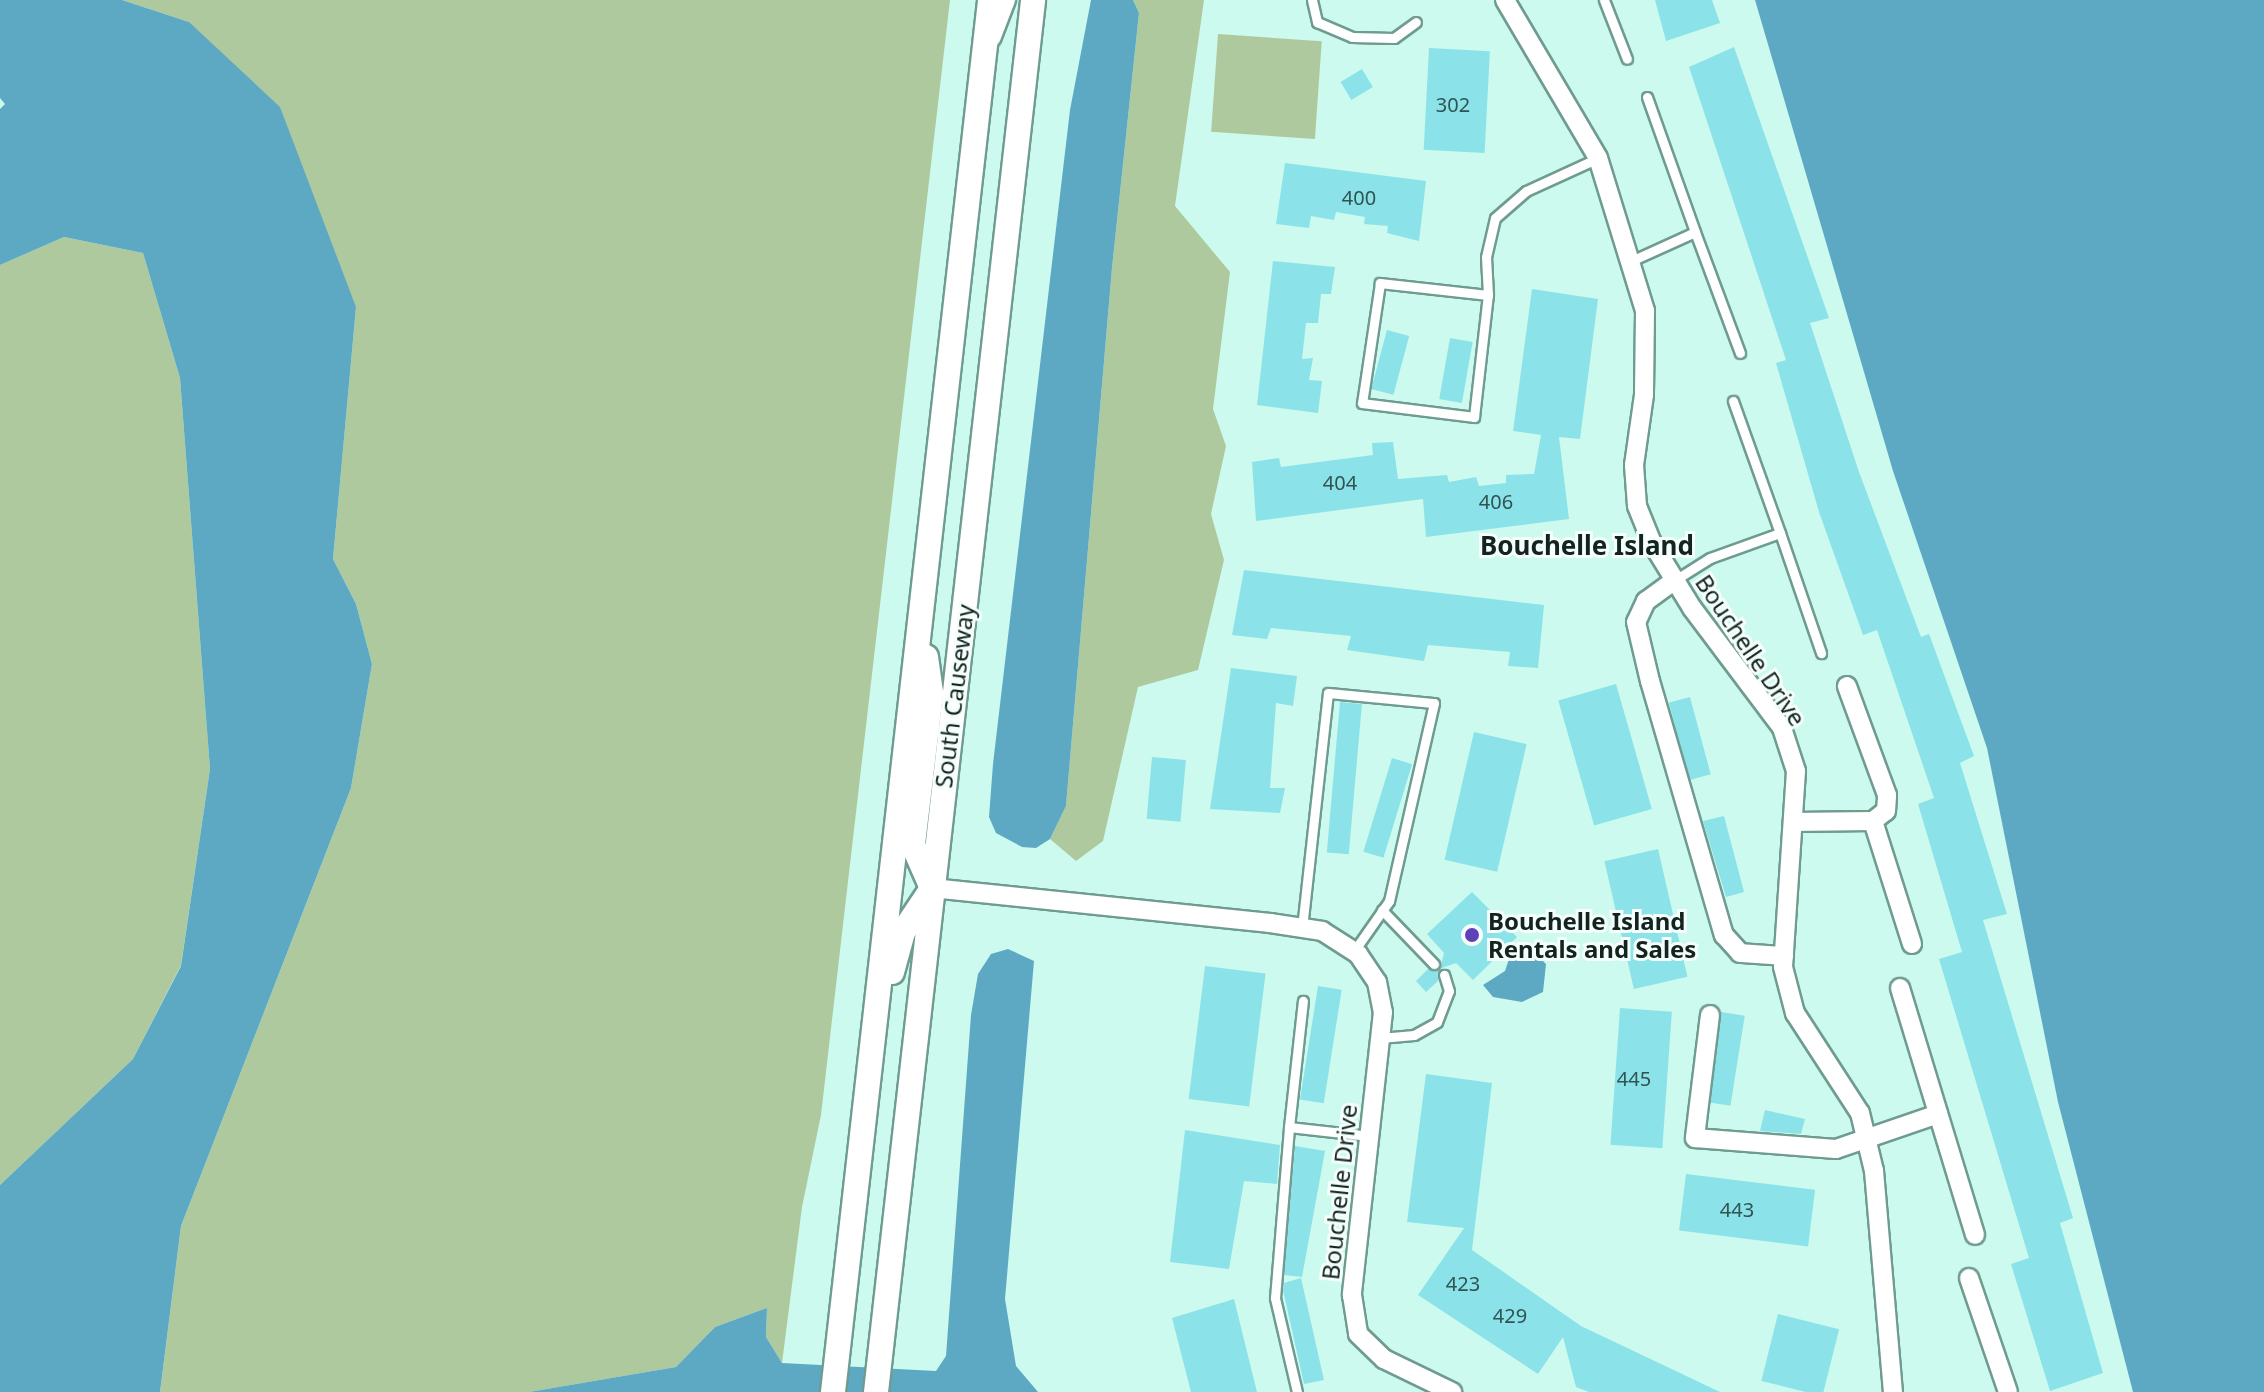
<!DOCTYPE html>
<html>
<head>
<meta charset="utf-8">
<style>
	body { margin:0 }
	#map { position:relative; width:2264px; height:1392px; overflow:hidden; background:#ccfaee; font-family:"Noto Sans",sans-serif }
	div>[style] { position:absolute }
	.green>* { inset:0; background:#afc99f; transform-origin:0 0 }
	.water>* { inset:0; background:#5da9c4 }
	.building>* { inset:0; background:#8be3e9; transform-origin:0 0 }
	.roads { filter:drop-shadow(2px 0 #6f9b91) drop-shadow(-2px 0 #6f9b91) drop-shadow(0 2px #6f9b91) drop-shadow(0 -2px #6f9b91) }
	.service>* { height:9px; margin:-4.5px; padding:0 4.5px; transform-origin:4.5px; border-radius:4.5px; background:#fff }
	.minor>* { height:18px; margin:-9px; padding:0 9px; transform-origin:9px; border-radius:9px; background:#fff }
	.tertiary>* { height:22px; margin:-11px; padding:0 11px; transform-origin:11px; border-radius:11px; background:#fff }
	.secondary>* { height:24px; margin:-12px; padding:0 12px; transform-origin:12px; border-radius:12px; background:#fff }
	.dots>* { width:22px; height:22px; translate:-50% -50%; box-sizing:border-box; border:4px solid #f5fefb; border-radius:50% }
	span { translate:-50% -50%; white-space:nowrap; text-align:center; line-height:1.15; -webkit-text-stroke:6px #f5fefb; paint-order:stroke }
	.number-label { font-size:20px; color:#315452 }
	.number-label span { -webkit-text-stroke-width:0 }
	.street-label { font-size:24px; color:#132420 }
	.poi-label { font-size:24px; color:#132420; font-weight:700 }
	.left { translate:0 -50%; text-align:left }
	.neighbourhood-label { font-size:26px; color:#132420; font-weight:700 }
</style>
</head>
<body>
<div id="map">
	<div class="green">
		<div style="clip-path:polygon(122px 0,950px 0,821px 1115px,802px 1207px,782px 1363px,766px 1337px,767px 1308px,715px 1327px,676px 1367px,529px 1392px,160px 1392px,181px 1226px,351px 788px,372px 664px,356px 604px,333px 559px,356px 307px,189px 22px)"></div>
		<div style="clip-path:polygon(1133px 0,1204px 0,1175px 206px,1230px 272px,1213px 409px,1226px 446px,1211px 514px,1224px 560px,1198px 670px,1138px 687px,1103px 841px,1076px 861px,1050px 839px,1066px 806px,1112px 268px,1139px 13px)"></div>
		<div style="left:1218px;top:34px;width:104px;height:98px;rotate:4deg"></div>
		<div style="clip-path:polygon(64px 237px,143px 253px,180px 378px,210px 769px,181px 965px,133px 1059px,0 1185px,0 265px)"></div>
	</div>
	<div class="water">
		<div style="clip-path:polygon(0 0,122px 0,189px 22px,280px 107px,356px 307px,333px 559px,356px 604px,372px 664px,351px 788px,181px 1226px,160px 1392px,0 1392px,0 1185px,133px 1059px,181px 966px,210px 769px,180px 378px,143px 253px,64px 237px,0 265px,0 109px,5px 104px,0 98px)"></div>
		<div style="clip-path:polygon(1091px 0,1133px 0,1139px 13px,1112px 268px,1066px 806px,1050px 839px,1036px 848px,1022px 847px,996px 833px,989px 817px,993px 764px,1070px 110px)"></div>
		<div style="clip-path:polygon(1755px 0,2264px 0,2264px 1392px,2133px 1392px,2058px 1102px,1987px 748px,1893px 471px)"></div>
		<div style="clip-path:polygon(1008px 949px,1034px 961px,1005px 1299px,1016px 1366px,1038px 1392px,529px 1392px,676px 1367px,715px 1327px,767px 1308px,766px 1337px,782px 1363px,936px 1371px,946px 1356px,971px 1015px,978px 974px,991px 954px)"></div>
		<div style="clip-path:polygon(1522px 949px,1532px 950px,1546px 964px,1543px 992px,1522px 1002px,1493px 997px,1483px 985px,1505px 971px,1510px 956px)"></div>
	</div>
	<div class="building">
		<div style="clip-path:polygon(1655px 0,1712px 0,1720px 23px,1666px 41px)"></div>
		<div style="clip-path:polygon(1734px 47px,1829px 318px,1810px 323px,1859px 472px,1921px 637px,1929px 634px,1974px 756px,1960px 763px,2007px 914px,1983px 920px,2073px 1218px,2060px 1223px,2103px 1373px,2050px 1391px,2011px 1264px,2029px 1258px,1939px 959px,1962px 952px,1918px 804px,1934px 798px,1877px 630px,1863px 635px,1819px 512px,1776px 363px,1786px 360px,1689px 67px)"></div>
		<div style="left:1429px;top:48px;width:61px;height:102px;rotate:3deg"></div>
		<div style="left:1362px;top:69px;width:21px;height:25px;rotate:59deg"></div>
		<div style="clip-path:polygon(1285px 163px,1426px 181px,1419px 241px,1387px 233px,1388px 226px,1364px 224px,1365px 217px,1336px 212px,1334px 220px,1311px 216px,1309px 228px,1276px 224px)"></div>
		<div style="clip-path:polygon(1273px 261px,1335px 267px,1331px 294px,1321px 294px,1318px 323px,1306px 323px,1302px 359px,1313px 358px,1309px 380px,1322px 381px,1318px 413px,1257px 405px)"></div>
		<div style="clip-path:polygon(1532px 289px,1598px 299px,1580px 439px,1559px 437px,1569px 519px,1426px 537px,1423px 499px,1256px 521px,1252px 462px,1279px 458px,1281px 467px,1373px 455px,1372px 443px,1393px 442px,1398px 479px,1447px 475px,1449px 482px,1476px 477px,1479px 486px,1506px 483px,1506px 475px,1534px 474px,1541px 435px,1513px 431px)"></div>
		<div style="left:1387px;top:330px;width:23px;height:61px;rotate:15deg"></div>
		<div style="left:1450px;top:338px;width:23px;height:62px;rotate:10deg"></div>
		<div style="clip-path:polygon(1244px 570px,1544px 605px,1538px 668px,1508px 666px,1510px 652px,1428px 645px,1424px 661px,1347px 650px,1351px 636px,1271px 628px,1267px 639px,1232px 635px)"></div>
		<div style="clip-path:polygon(1231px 668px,1297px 676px,1293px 706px,1276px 703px,1270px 788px,1285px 788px,1280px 813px,1210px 809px)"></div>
		<div style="left:1616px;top:684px;width:130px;height:60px;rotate:74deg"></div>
		<div style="left:1690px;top:697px;width:80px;height:22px;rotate:75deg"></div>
		<div style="left:1340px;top:702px;width:22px;height:151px;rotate:5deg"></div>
		<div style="left:1474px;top:732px;width:54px;height:131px;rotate:13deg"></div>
		<div style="left:1152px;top:757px;width:34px;height:62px;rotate:5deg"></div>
		<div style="left:1392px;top:758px;width:21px;height:98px;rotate:17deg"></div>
		<div style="clip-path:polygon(1724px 816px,1744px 892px,1726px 897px,1703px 821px)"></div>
		<div style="left:1658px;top:849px;width:131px;height:55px;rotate:77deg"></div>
		<div style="clip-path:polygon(1472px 892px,1517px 937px,1473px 980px,1456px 963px,1439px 969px,1438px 981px,1426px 992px,1416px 981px,1428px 969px,1440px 969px,1444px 953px,1427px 934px)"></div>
		<div style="left:1205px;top:966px;width:61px;height:134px;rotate:7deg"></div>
		<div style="left:1318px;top:986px;width:24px;height:115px;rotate:9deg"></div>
		<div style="left:1620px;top:1008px;width:52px;height:137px;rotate:4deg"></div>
		<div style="left:1721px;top:1012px;width:24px;height:91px;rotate:9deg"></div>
		<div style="clip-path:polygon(1426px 1074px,1492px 1083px,1472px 1250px,1581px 1326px,1720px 1392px,1589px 1392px,1576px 1387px,1563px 1337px,1538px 1374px,1418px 1295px,1464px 1228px,1407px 1222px)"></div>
		<div style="clip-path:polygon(1765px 1110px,1805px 1119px,1801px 1134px,1760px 1131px)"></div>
		<div style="clip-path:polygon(1185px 1130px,1280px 1145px,1277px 1184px,1244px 1181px,1229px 1269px,1170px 1262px)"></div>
		<div style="clip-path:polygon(1295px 1146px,1325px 1151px,1302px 1277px,1284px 1275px)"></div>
		<div style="left:1686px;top:1174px;width:130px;height:57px;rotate:7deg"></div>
		<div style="clip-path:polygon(1301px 1278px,1324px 1380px,1304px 1384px,1283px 1290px,1284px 1283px)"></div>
		<div style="clip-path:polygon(1234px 1299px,1257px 1392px,1191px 1392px,1172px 1318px)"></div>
		<div style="left:1778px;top:1314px;width:63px;height:69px;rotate:14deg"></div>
	</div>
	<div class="roads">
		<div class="service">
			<div style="left:1312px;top:0;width:23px;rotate:77deg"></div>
			<div style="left:1317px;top:22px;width:38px;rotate:23deg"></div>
			<div style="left:1352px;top:37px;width:42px;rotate:1.4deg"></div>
			<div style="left:1394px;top:38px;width:27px;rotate:-36deg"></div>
			<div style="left:1604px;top:0;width:63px;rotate:68.7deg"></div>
			<div style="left:1647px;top:97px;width:143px;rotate:70.4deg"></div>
			<div style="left:1631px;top:261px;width:70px;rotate:-24.4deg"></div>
			<div style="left:1695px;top:232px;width:129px;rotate:69.6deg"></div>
			<div style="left:1488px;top:295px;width:109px;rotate:-173.7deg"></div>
			<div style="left:1380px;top:283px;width:121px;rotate:98.5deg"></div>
			<div style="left:1362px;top:403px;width:113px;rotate:7.1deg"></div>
			<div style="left:1474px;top:417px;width:123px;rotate:-83.5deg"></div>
			<div style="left:1488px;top:295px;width:38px;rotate:-93deg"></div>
			<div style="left:1486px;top:257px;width:40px;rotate:-77deg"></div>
			<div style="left:1495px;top:218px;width:41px;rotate:-41.1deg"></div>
			<div style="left:1526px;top:191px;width:79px;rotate:-24.6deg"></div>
			<div style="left:1733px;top:401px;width:140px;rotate:70.4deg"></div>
			<div style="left:1675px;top:580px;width:41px;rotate:-32.2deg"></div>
			<div style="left:1710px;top:558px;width:74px;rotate:-19.7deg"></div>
			<div style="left:1780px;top:533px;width:127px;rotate:71.1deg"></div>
			<div style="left:1382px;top:910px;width:75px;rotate:46.1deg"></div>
			<div style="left:1302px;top:928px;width:236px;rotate:-83.7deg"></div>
			<div style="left:1328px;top:693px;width:106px;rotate:5.4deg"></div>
			<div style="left:1434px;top:703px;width:203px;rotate:102.8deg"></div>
			<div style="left:1389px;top:901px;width:61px;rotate:125deg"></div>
			<div style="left:1380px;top:1038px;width:34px;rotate:-5deg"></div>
			<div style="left:1414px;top:1035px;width:26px;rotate:-29deg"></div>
			<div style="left:1437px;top:1022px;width:33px;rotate:-69deg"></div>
			<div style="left:1449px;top:991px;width:17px;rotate:-107deg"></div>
			<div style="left:1289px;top:1127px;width:127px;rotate:-83.7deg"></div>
			<div style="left:1297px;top:1392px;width:97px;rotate:-103.2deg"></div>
			<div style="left:1275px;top:1298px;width:172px;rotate:-85.3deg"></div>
			<div style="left:1289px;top:1127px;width:81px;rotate:6.4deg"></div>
		</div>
		<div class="minor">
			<div style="left:1505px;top:0;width:183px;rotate:59.5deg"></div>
			<div style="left:1598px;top:158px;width:160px;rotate:72.9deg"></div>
			<div style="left:1645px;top:311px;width:84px;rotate:90.7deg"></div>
			<div style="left:1644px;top:395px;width:71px;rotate:98.1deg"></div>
			<div style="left:1634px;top:465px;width:41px;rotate:85.8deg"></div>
			<div style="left:1637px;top:506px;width:40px;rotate:68deg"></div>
			<div style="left:1652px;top:543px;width:76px;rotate:58.4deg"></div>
			<div style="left:1692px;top:608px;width:150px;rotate:53.1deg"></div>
			<div style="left:1782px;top:728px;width:45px;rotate:72deg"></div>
			<div style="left:1796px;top:771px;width:196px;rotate:93.8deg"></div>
			<div style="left:1783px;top:967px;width:48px;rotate:75.4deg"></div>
			<div style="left:1795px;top:1013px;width:119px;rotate:57deg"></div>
			<div style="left:1860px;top:1113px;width:60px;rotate:76.4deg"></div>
			<div style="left:1874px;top:1171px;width:222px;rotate:85.1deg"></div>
			<div style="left:1675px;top:580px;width:36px;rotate:144deg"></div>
			<div style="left:1646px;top:601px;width:23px;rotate:115deg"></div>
			<div style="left:1636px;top:622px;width:61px;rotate:76.7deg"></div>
			<div style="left:1650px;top:681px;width:265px;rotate:73.8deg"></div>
			<div style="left:1724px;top:935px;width:24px;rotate:48deg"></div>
			<div style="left:1740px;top:953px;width:44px;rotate:3.9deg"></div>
			<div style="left:1873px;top:821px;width:129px;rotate:72.4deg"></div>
			<div style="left:1793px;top:822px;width:80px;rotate:-0.7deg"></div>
			<div style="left:1873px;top:821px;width:16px;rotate:-38deg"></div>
			<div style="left:1886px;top:811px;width:16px;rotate:-86deg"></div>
			<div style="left:1887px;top:795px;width:116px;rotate:-110.2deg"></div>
			<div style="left:932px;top:888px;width:340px;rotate:5.9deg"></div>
			<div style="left:1270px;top:923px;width:53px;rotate:8.7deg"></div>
			<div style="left:1322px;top:931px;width:43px;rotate:32.6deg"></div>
			<div style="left:1358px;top:954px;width:34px;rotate:56deg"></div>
			<div style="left:1377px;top:982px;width:31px;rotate:79deg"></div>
			<div style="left:1383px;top:1012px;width:285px;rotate:96.3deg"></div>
			<div style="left:1352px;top:1295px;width:39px;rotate:81deg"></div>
			<div style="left:1358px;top:1334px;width:36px;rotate:44deg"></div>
			<div style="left:1384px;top:1359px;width:76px;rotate:25.9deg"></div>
			<div style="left:1900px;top:988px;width:258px;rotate:73.1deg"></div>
			<div style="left:1710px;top:1015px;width:124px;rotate:97deg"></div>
			<div style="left:1695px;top:1138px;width:141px;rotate:4.5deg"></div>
			<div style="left:1836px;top:1149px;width:108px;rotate:-18.9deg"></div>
			<div style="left:1969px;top:1278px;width:120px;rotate:71.1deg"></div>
		</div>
		<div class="tertiary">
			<div style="left:990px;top:36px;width:39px;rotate:-69deg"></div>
		</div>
		<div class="secondary">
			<div style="left:926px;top:657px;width:36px;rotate:82deg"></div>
			<div style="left:931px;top:693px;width:153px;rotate:96.8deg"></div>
			<div style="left:913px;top:845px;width:47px;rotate:66.2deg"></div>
			<div style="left:892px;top:972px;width:41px;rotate:-74.6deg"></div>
			<div style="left:903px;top:932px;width:50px;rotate:-56.3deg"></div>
			<div style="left:833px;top:1392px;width:1401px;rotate:-83.56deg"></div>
			<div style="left:876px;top:1392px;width:1401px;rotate:-83.56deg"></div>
		</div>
	</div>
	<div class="dots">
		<div style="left:1472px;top:935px;background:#6040b8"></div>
	</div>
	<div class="number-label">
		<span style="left:1453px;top:104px">302</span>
		<span style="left:1359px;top:197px">400</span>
		<span style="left:1340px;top:482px">404</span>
		<span style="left:1496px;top:501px">406</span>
		<span style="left:1634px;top:1078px">445</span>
		<span style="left:1737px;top:1209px">443</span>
		<span style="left:1463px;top:1283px">423</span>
		<span style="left:1510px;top:1315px">429</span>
	</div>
	<div class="street-label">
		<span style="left:1751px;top:650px;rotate:56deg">Bouchelle Drive</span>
		<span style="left:954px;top:696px;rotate:-83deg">South Causeway</span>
		<span style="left:1339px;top:1192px;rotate:-84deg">Bouchelle Drive</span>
	</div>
	<div class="poi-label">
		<span class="left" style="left:1488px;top:935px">Bouchelle Island<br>Rentals and Sales</span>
	</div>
	<div class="neighbourhood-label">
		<span style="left:1587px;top:546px">Bouchelle Island</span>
	</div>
</div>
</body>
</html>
